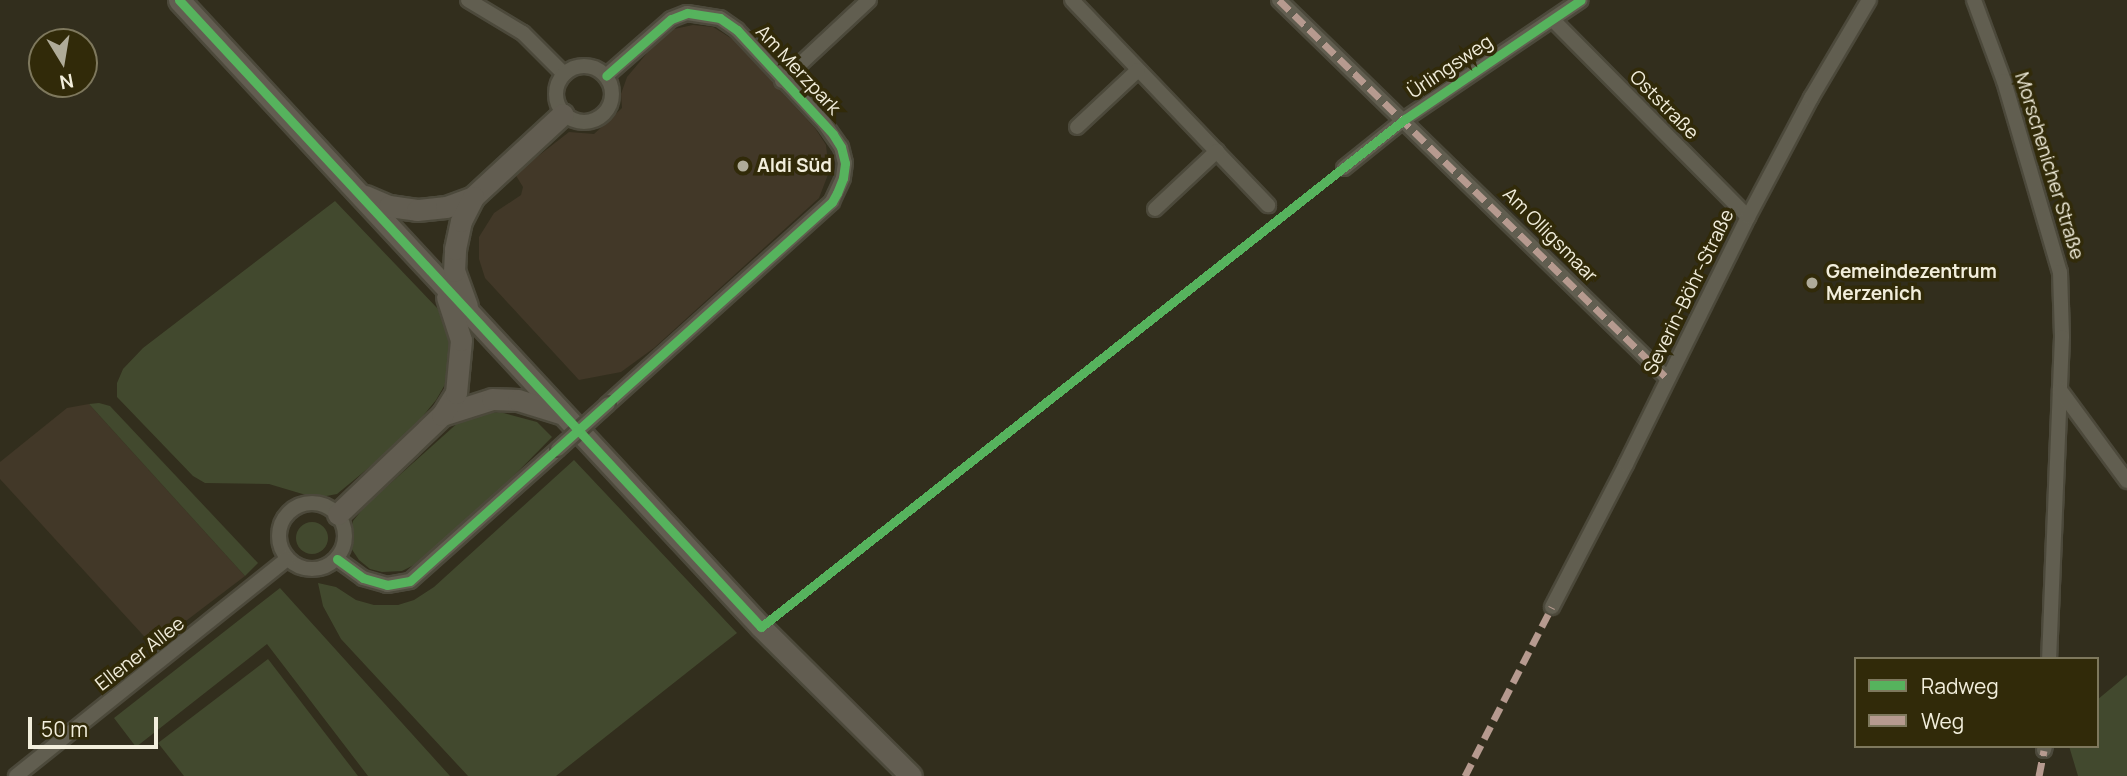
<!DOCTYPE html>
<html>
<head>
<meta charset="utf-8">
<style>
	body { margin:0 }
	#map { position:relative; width:2127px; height:776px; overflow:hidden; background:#322e1d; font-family:Manrope,sans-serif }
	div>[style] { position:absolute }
	.commercial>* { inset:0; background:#423828 }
	.green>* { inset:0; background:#42492e }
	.round { border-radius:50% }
	.roads { filter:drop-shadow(2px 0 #4c493b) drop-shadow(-2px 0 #4c493b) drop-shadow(0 2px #4c493b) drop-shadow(0 -2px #4c493b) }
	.street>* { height:14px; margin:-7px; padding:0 7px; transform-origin:7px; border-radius:7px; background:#615e50 }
	.street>.ring { margin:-7px; padding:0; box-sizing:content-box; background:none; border:14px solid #615e50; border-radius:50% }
	.secondary>* { height:21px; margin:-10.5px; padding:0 10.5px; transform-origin:10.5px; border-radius:10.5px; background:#625d51 }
	.bridges { filter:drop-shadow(2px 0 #4c493b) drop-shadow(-2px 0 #4c493b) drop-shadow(0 2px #4c493b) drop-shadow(0 -2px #4c493b) }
	.street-bridge>* { height:14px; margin:-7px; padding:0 7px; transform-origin:7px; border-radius:7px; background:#615e50 }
	.quiet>* { height:7px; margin-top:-3.5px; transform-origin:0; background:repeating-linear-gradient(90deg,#b69a8f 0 14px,transparent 0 21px) }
	.cycleway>* { height:9px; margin:-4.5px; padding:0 4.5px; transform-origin:4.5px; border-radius:4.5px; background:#56b35d }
	.dots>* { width:19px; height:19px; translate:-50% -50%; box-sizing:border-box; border:4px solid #312a09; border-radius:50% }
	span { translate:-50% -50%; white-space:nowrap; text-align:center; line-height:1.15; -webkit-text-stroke:7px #312a09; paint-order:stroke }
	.street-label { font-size:19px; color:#f2eedc }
	.poi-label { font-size:19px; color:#f2eedc; font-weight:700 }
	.left { translate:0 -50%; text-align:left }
	.legend { position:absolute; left:1854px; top:657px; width:245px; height:91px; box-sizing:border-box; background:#312a09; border:2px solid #7e785d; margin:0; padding:9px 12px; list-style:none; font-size:21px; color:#f2eedc }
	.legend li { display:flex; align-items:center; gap:14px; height:35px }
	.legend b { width:35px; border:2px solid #7e785d }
	.north { position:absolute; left:28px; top:28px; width:70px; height:70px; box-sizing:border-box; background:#312a09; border:2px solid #7e785d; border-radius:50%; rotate:169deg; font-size:19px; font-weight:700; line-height:28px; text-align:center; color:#f2eedc }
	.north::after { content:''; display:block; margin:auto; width:24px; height:32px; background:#afab99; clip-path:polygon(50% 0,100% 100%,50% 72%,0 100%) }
	.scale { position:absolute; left:28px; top:717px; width:130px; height:32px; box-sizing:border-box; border:4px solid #f2eedc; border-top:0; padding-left:9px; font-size:21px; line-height:24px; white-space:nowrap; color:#f2eedc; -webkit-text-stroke:5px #312a09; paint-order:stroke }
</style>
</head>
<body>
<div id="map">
	<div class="commercial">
		<div style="clip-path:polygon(693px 25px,713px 27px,734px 40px,815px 128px,826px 145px,829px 172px,819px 198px,654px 348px,621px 372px,579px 380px,485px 278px,479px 259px,479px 237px,494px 213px,521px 195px,523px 187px,515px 174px,569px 132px,594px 134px,622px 108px,621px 94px,627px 77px,658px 40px,674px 29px)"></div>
		<div style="clip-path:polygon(89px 404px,245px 576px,153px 646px,0 479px,0 462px,67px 408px)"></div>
	</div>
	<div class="green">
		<div style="clip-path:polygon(335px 201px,439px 310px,448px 325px,452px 345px,447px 381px,436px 400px,406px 437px,337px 494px,316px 498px,269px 484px,205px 483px,193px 476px,117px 397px,117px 383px,123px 369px,143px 348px)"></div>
		<div style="clip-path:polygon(99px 403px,110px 406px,258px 563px,245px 576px,89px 404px)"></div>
		<div style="clip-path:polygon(500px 412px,537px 422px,552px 437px,500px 490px,414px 565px,402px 571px,382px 572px,370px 569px,359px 560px,351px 548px,350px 534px,353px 521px,365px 506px,461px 420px,479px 414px)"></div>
		<div style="clip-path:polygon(574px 460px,737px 633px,556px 776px,468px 776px,341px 639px,323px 606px,318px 583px,336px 587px,356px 600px,374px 605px,398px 605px,414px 600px,434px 587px)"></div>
		<div class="round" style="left:296px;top:522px;width:32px;height:32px"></div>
		<div style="clip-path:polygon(280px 588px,450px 776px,368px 776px,267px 644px,136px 747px,114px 718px)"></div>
		<div style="clip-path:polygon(268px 659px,358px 776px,184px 776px,158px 743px)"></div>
		<div style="clip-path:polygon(2127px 675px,2127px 776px,2078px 776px,2069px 746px,2097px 746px,2097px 700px)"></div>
	</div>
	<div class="roads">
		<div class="street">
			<div style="left:468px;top:0;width:64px;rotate:31deg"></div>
			<div style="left:523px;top:33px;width:58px;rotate:45deg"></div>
			<div style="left:1072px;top:0;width:284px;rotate:46.3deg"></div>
			<div style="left:1279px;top:0;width:542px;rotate:44.25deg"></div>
			<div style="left:1974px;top:0;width:86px;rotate:69.7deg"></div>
			<div style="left:2004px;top:81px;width:199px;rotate:73.7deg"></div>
			<div style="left:2060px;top:272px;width:65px;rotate:88.2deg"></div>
			<div style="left:2062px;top:337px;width:322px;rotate:92.3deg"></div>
			<div style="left:1553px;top:20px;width:277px;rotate:45.3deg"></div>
			<div class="ring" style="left:556px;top:66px;width:42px;height:42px"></div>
			<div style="left:606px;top:76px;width:86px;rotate:-41.2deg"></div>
			<div style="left:671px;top:19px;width:17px;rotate:-21deg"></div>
			<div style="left:687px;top:13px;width:33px;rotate:9deg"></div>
			<div style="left:720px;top:18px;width:21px;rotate:35deg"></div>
			<div style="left:737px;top:30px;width:127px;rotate:46.9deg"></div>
			<div style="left:824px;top:123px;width:29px;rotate:55deg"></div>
			<div style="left:841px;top:147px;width:16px;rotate:76deg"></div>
			<div style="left:845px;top:163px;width:15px;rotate:98deg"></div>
			<div style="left:843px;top:178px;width:26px;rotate:115deg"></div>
			<div style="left:832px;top:202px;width:302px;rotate:138deg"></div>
			<div style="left:782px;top:81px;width:119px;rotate:-43deg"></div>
			<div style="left:1077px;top:127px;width:83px;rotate:-43.1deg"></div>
			<div style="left:1344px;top:168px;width:78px;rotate:-38.8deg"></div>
			<div style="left:1405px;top:119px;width:212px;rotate:-34.1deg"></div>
			<div style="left:1155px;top:209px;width:85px;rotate:-43.1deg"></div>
			<div style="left:2060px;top:390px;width:113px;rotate:53.6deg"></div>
			<div class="ring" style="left:279px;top:503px;width:52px;height:52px"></div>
			<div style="left:337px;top:559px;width:32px;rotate:36deg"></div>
			<div style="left:363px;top:578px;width:25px;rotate:16deg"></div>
			<div style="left:387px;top:585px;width:23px;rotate:-10deg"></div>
			<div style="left:410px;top:581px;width:198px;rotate:-41.7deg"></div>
			<div style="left:1552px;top:607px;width:161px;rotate:-62.6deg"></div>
			<div style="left:1626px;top:464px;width:275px;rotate:-63.7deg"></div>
			<div style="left:1748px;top:217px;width:135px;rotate:-62.1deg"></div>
			<div style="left:1811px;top:98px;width:114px;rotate:-59.4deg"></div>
			<div style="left:2044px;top:750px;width:4px;rotate:-76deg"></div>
			<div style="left:16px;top:776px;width:347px;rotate:-38.7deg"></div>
		</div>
		<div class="secondary">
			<div style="left:179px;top:0;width:855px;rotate:47.13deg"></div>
			<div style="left:761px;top:627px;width:211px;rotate:44.8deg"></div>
			<div style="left:365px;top:196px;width:26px;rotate:23deg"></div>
			<div style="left:389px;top:206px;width:28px;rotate:8deg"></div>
			<div style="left:417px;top:210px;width:29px;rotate:-6deg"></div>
			<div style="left:446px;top:207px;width:29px;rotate:-20deg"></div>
			<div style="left:473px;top:197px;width:122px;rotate:-42.7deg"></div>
			<div style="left:467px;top:306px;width:37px;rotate:-110deg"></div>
			<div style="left:454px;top:271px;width:22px;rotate:-87deg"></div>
			<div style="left:455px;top:249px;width:29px;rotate:-78deg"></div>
			<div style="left:461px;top:221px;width:27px;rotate:-63deg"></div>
			<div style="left:442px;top:415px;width:52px;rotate:-17.7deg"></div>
			<div style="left:492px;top:399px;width:26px;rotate:2deg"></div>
			<div style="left:518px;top:400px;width:44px;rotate:17.2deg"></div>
			<div style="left:338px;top:514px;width:144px;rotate:-43.6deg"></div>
			<div style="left:442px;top:415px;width:26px;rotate:-58deg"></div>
			<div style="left:456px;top:393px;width:53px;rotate:-84.6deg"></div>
			<div style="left:461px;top:340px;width:45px;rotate:-108deg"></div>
		</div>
	</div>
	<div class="bridges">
		<div class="street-bridge">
			<div style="left:558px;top:449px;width:67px;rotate:-42deg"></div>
		</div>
	</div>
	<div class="quiet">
		<div style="left:1279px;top:0;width:542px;rotate:44.25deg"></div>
		<div style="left:1465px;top:776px;width:190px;rotate:-62.8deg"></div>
		<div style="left:2039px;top:776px;width:26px;rotate:-79deg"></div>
	</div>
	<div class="cycleway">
		<div style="left:179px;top:0;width:855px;rotate:47.13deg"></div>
		<div style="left:761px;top:627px;width:820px;rotate:-38.27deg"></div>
		<div style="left:1405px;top:119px;width:212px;rotate:-34.1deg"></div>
		<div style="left:337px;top:559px;width:32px;rotate:36deg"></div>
		<div style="left:363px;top:578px;width:25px;rotate:16deg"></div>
		<div style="left:387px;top:585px;width:23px;rotate:-10deg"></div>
		<div style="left:410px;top:581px;width:567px;rotate:-41.93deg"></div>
		<div style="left:832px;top:202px;width:10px;rotate:-61deg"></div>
		<div style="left:837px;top:193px;width:16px;rotate:-68deg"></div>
		<div style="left:843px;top:178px;width:15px;rotate:-82deg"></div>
		<div style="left:845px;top:163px;width:16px;rotate:-104deg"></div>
		<div style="left:841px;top:147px;width:15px;rotate:-122deg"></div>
		<div style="left:833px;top:134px;width:142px;rotate:-132.7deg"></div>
		<div style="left:737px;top:30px;width:21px;rotate:-145deg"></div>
		<div style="left:720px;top:18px;width:33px;rotate:-171deg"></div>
		<div style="left:687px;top:13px;width:17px;rotate:159deg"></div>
		<div style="left:671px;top:19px;width:86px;rotate:138.8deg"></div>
	</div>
	<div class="dots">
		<div style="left:743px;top:166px;background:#afab99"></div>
		<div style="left:1812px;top:283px;background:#afab99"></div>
	</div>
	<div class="street-label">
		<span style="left:1450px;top:67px;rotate:-34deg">Ürlingsweg</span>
		<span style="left:798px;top:70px;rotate:47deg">Am Merzpark</span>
		<span style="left:1664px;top:105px;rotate:45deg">Oststraße</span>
		<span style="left:2049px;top:166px;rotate:73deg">Morschenicher Straße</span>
		<span style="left:1550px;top:235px;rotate:45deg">Am Olligsmaar</span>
		<span style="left:1689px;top:292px;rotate:-64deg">Severin-Böhr-Straße</span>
		<span style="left:140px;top:654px;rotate:-38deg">Ellener Allee</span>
	</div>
	<div class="poi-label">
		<span class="left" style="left:757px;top:166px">Aldi Süd</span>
		<span class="left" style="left:1826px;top:283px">Gemeindezentrum<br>Merzenich</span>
	</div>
	<ul class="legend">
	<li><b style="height:9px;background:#56b35d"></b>Radweg</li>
	<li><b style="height:9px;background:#b69a8f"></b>Weg</li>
	</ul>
	<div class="north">N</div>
	<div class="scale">50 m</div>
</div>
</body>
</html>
